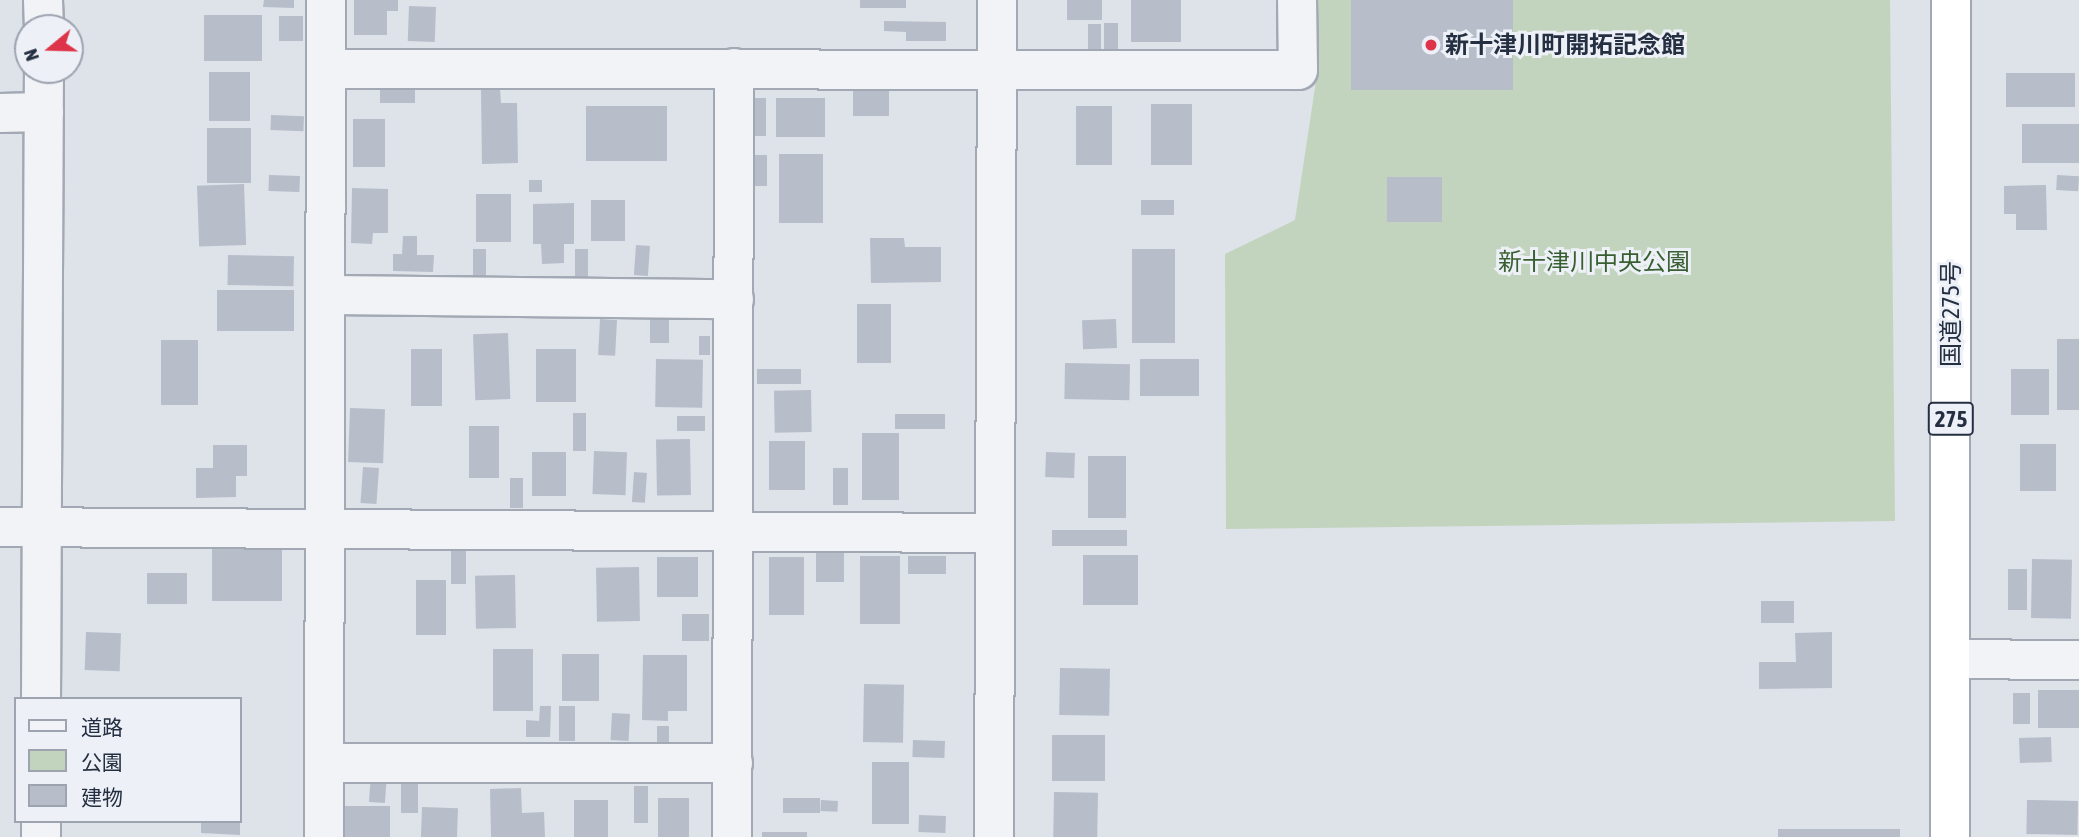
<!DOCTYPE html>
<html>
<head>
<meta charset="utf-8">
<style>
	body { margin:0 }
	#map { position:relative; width:2079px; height:837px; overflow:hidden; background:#dee2e9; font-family:"Asap Condensed","Noto Sans JP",sans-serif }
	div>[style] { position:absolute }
	.green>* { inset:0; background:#c3d4be }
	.building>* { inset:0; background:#b7beca; transform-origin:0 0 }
	.roads { filter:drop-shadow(2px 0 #a3a9b4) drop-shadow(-2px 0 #a3a9b4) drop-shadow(0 2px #a3a9b4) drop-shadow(0 -2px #a3a9b4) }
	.minor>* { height:38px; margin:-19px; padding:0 19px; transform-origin:19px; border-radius:19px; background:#f1f3f7 }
	.tertiary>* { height:38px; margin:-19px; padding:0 19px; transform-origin:19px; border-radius:19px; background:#f1f3f7 }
	.trunk>* { height:38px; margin:-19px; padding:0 19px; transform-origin:19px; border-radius:19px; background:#fff }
	.dots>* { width:19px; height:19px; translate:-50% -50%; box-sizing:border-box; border:4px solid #edf1f7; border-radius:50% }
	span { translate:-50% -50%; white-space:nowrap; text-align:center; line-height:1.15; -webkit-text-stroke:6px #edf1f7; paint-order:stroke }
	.shield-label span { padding:2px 5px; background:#edf1f7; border:2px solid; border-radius:5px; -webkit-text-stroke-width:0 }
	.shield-label { font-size:23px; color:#252f42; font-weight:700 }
	.poi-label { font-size:24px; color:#252f42; font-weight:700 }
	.left { translate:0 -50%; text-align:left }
	.park-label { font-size:24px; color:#385f31 }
	.street-label { font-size:24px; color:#252f42 }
	.legend { position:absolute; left:14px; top:697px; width:228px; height:126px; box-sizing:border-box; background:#edf1f7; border:2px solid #9da3af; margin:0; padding:9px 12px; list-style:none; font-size:21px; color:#252f42 }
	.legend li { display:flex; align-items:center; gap:14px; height:35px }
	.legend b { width:35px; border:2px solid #9da3af }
	.north { position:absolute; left:14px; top:14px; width:70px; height:70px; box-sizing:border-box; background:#edf1f7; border:2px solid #9da3af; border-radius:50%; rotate:251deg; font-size:19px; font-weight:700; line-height:28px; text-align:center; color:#252f42 }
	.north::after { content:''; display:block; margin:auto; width:24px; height:32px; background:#dd3449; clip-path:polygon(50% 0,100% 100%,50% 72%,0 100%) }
</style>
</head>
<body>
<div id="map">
	<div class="green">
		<div style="clip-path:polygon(1316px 0,1890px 0,1895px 521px,1226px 529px,1225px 254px,1295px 220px,1316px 81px)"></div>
	</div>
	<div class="building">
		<div style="clip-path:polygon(264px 0,294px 0,294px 8px,263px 7px)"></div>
		<div style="clip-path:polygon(354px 0,398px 0,398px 11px,387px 11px,387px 35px,354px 35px)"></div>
		<div style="left:860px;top:0;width:46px;height:8px"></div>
		<div style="left:1067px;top:0;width:35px;height:20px"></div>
		<div style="left:1131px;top:0;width:50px;height:42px"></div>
		<div style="left:1351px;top:0;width:162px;height:90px"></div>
		<div style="left:409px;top:6px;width:27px;height:35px;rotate:2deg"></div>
		<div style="left:204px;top:15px;width:58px;height:46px"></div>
		<div style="left:279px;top:16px;width:24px;height:25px"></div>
		<div style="clip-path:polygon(884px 21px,946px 22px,946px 41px,906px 41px,906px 32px,884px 31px)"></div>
		<div style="left:1104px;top:23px;width:14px;height:27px"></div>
		<div style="left:1088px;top:24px;width:13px;height:27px"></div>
		<div style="left:209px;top:72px;width:41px;height:49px"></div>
		<div style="left:2075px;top:73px;width:34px;height:69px;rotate:90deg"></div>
		<div style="left:380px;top:84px;width:35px;height:19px"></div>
		<div style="left:853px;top:85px;width:36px;height:31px"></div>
		<div style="clip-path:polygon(500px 89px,501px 103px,517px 103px,518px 163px,482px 164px,481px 90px)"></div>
		<div style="left:752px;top:98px;width:14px;height:38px"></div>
		<div style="left:776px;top:98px;width:49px;height:39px"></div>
		<div style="left:1151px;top:104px;width:41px;height:61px"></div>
		<div style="left:586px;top:106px;width:81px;height:55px"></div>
		<div style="left:1076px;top:106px;width:36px;height:59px"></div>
		<div style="left:271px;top:115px;width:33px;height:15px;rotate:2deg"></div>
		<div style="left:385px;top:119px;width:48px;height:32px;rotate:90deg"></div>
		<div style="left:2022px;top:124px;width:57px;height:39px"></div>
		<div style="left:207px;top:128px;width:44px;height:55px"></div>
		<div style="left:779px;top:154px;width:44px;height:69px"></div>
		<div style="left:753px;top:155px;width:14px;height:31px"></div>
		<div style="left:269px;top:175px;width:31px;height:16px;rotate:2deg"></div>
		<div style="left:2057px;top:175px;width:22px;height:15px;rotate:3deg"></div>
		<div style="left:1387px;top:177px;width:55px;height:45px"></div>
		<div style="left:529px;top:180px;width:13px;height:12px"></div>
		<div style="left:244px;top:184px;width:61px;height:47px;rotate:88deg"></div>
		<div style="clip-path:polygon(2046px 185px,2047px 230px,2016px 230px,2016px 214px,2004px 214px,2004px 186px)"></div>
		<div style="clip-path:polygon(352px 188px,388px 189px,388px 233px,373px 233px,372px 244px,351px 243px)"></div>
		<div style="left:476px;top:194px;width:35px;height:48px"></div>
		<div style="left:591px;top:200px;width:34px;height:41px"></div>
		<div style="left:1141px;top:200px;width:33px;height:15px"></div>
		<div style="clip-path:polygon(574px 203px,574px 244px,564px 244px,564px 263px,542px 264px,541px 244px,533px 244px,533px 204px)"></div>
		<div style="clip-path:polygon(403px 236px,417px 236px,417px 255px,434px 255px,433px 272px,393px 271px,393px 254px,402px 254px)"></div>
		<div style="clip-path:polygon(870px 238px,904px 238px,905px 247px,941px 247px,941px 282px,871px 283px)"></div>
		<div style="left:636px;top:245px;width:14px;height:30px;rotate:4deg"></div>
		<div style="left:473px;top:249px;width:13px;height:27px"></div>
		<div style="left:575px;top:249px;width:13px;height:28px"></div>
		<div style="left:1132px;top:249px;width:43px;height:94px"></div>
		<div style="left:228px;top:255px;width:66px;height:30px;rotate:1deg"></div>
		<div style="left:294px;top:290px;width:41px;height:77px;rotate:90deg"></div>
		<div style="left:857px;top:304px;width:34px;height:59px"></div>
		<div style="left:669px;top:314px;width:29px;height:19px;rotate:90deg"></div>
		<div style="left:600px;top:319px;width:17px;height:36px;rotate:3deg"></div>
		<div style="left:1116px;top:319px;width:29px;height:34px;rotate:88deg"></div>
		<div style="left:508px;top:333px;width:66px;height:35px;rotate:88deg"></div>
		<div style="left:699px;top:336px;width:11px;height:19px"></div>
		<div style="left:2057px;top:339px;width:22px;height:71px"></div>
		<div style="left:161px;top:340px;width:37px;height:65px"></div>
		<div style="left:411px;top:349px;width:31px;height:57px"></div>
		<div style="left:536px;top:349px;width:40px;height:53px"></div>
		<div style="left:656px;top:359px;width:47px;height:48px;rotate:1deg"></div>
		<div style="left:1140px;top:359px;width:59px;height:37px"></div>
		<div style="left:1065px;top:363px;width:65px;height:36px;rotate:1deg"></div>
		<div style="left:757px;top:369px;width:44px;height:15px"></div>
		<div style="left:2049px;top:369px;width:46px;height:38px;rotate:90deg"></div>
		<div style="left:811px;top:390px;width:42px;height:37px;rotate:89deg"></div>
		<div style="left:350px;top:408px;width:35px;height:54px;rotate:2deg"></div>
		<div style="left:573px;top:413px;width:13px;height:38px"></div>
		<div style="left:945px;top:414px;width:15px;height:50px;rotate:90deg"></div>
		<div style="left:677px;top:416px;width:28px;height:15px"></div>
		<div style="left:469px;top:426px;width:30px;height:52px"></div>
		<div style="left:862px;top:433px;width:37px;height:67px"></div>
		<div style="left:690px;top:439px;width:56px;height:34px;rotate:89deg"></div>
		<div style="left:769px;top:441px;width:36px;height:49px"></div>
		<div style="left:2020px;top:444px;width:36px;height:47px"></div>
		<div style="clip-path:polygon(213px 445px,247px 445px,247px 476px,236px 476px,236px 497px,196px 498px,196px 468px,213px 468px)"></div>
		<div style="left:594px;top:451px;width:33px;height:43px;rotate:2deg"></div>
		<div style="left:532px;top:452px;width:34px;height:44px"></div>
		<div style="left:1046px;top:452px;width:29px;height:25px;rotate:2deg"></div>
		<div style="left:1088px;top:456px;width:38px;height:62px"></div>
		<div style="left:363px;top:467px;width:16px;height:36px;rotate:4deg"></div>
		<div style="left:833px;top:468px;width:15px;height:37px"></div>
		<div style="left:634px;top:472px;width:13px;height:30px;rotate:4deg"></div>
		<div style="left:510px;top:478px;width:13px;height:30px"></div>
		<div style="left:1127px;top:530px;width:16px;height:75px;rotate:90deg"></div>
		<div style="left:451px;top:545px;width:15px;height:39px"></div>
		<div style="left:816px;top:548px;width:28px;height:34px"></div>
		<div style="left:212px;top:549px;width:70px;height:52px"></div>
		<div style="left:1083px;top:555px;width:55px;height:50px"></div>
		<div style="left:860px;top:556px;width:40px;height:68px"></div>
		<div style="left:908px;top:556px;width:38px;height:18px"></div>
		<div style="left:657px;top:557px;width:41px;height:40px"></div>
		<div style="left:769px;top:557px;width:35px;height:58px"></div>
		<div style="left:2032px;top:559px;width:40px;height:59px;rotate:1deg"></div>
		<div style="left:639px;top:567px;width:54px;height:43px;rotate:89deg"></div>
		<div style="left:2008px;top:569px;width:19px;height:41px"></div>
		<div style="left:147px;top:573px;width:40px;height:31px"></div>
		<div style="left:515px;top:575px;width:53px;height:40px;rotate:89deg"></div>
		<div style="left:416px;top:580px;width:30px;height:55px"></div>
		<div style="left:1794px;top:601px;width:22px;height:33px;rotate:90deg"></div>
		<div style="left:682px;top:614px;width:27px;height:27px"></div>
		<div style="left:86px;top:632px;width:35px;height:38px;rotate:2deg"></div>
		<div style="clip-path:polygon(1832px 632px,1832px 688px,1759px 689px,1759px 662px,1796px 662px,1795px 633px)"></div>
		<div style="left:493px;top:649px;width:40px;height:62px"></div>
		<div style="left:562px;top:654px;width:37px;height:47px"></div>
		<div style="clip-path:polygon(643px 655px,687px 655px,687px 711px,668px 711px,668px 721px,642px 720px)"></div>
		<div style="left:1060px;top:668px;width:50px;height:47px;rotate:1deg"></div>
		<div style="left:864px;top:684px;width:40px;height:58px;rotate:1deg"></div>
		<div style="left:2038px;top:690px;width:41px;height:38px"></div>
		<div style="left:2013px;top:693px;width:17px;height:31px"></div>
		<div style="clip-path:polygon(540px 706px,551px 706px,550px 737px,526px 737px,526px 720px,539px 721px)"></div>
		<div style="left:559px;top:706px;width:16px;height:35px"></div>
		<div style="left:612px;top:713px;width:18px;height:27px;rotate:3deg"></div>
		<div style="left:657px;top:726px;width:12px;height:17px"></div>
		<div style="left:1052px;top:735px;width:53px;height:46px"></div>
		<div style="left:2051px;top:737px;width:25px;height:32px;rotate:88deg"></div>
		<div style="left:913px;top:740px;width:32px;height:17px;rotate:2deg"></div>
		<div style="left:872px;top:762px;width:37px;height:62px"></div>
		<div style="left:371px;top:773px;width:16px;height:29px;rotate:4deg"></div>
		<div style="left:401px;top:783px;width:17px;height:30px"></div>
		<div style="left:634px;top:786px;width:14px;height:37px"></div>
		<div style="clip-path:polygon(521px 788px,522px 813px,544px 812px,545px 837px,491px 837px,490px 789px)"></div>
		<div style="left:1054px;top:792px;width:44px;height:45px;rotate:1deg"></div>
		<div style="left:658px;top:798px;width:31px;height:39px"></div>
		<div style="left:783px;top:798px;width:37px;height:15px"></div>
		<div style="left:608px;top:800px;width:37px;height:34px;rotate:90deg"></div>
		<div style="left:821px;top:800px;width:17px;height:11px;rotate:3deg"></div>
		<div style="left:2027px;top:800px;width:51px;height:34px;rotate:1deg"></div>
		<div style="left:340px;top:806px;width:50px;height:31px"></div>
		<div style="left:422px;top:807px;width:36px;height:30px;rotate:2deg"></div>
		<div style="left:919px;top:815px;width:27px;height:17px;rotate:2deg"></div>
		<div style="clip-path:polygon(201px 821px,240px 821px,240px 835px,201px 833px)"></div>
		<div style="left:1778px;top:829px;width:122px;height:8px"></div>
		<div style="left:762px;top:832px;width:45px;height:5px"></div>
	</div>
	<div class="roads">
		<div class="minor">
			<div style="left:43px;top:0;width:28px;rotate:88deg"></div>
			<div style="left:327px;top:69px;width:971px;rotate:0.06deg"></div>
			<div style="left:1298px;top:70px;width:70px;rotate:-90.8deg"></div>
			<div style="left:0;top:113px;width:44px;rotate:-1.3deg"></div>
			<div style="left:327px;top:295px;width:407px;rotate:0.6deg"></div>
			<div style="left:0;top:527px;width:992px;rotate:0.35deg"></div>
			<div style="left:1952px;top:659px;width:127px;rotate:0.5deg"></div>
			<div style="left:41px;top:699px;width:629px;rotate:-89.73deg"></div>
			<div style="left:324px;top:763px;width:409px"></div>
			<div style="left:41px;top:821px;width:16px;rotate:90deg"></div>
			<div style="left:324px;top:837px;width:837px;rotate:-89.86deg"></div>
			<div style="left:732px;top:837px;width:769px;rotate:-89.85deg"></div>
		</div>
		<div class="tertiary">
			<div style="left:994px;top:837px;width:837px;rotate:-89.79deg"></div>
		</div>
		<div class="trunk">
			<div style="left:1950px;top:837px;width:837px;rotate:-89.93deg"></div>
		</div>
	</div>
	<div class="dots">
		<div style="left:1431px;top:45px;background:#dd3449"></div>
	</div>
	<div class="shield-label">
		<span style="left:1951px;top:419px">275</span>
	</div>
	<div class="poi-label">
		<span class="left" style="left:1445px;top:45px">新十津川町開拓記念館</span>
	</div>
	<div class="park-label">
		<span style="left:1594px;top:262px">新十津川中央公園</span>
	</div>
	<div class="street-label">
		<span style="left:1951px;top:314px;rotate:-90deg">国道275号</span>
	</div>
	<ul class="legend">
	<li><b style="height:9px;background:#f1f3f7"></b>道路</li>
	<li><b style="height:19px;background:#c3d4be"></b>公園</li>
	<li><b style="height:19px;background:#b7beca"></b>建物</li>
	</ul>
	<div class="north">N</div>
</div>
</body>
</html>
